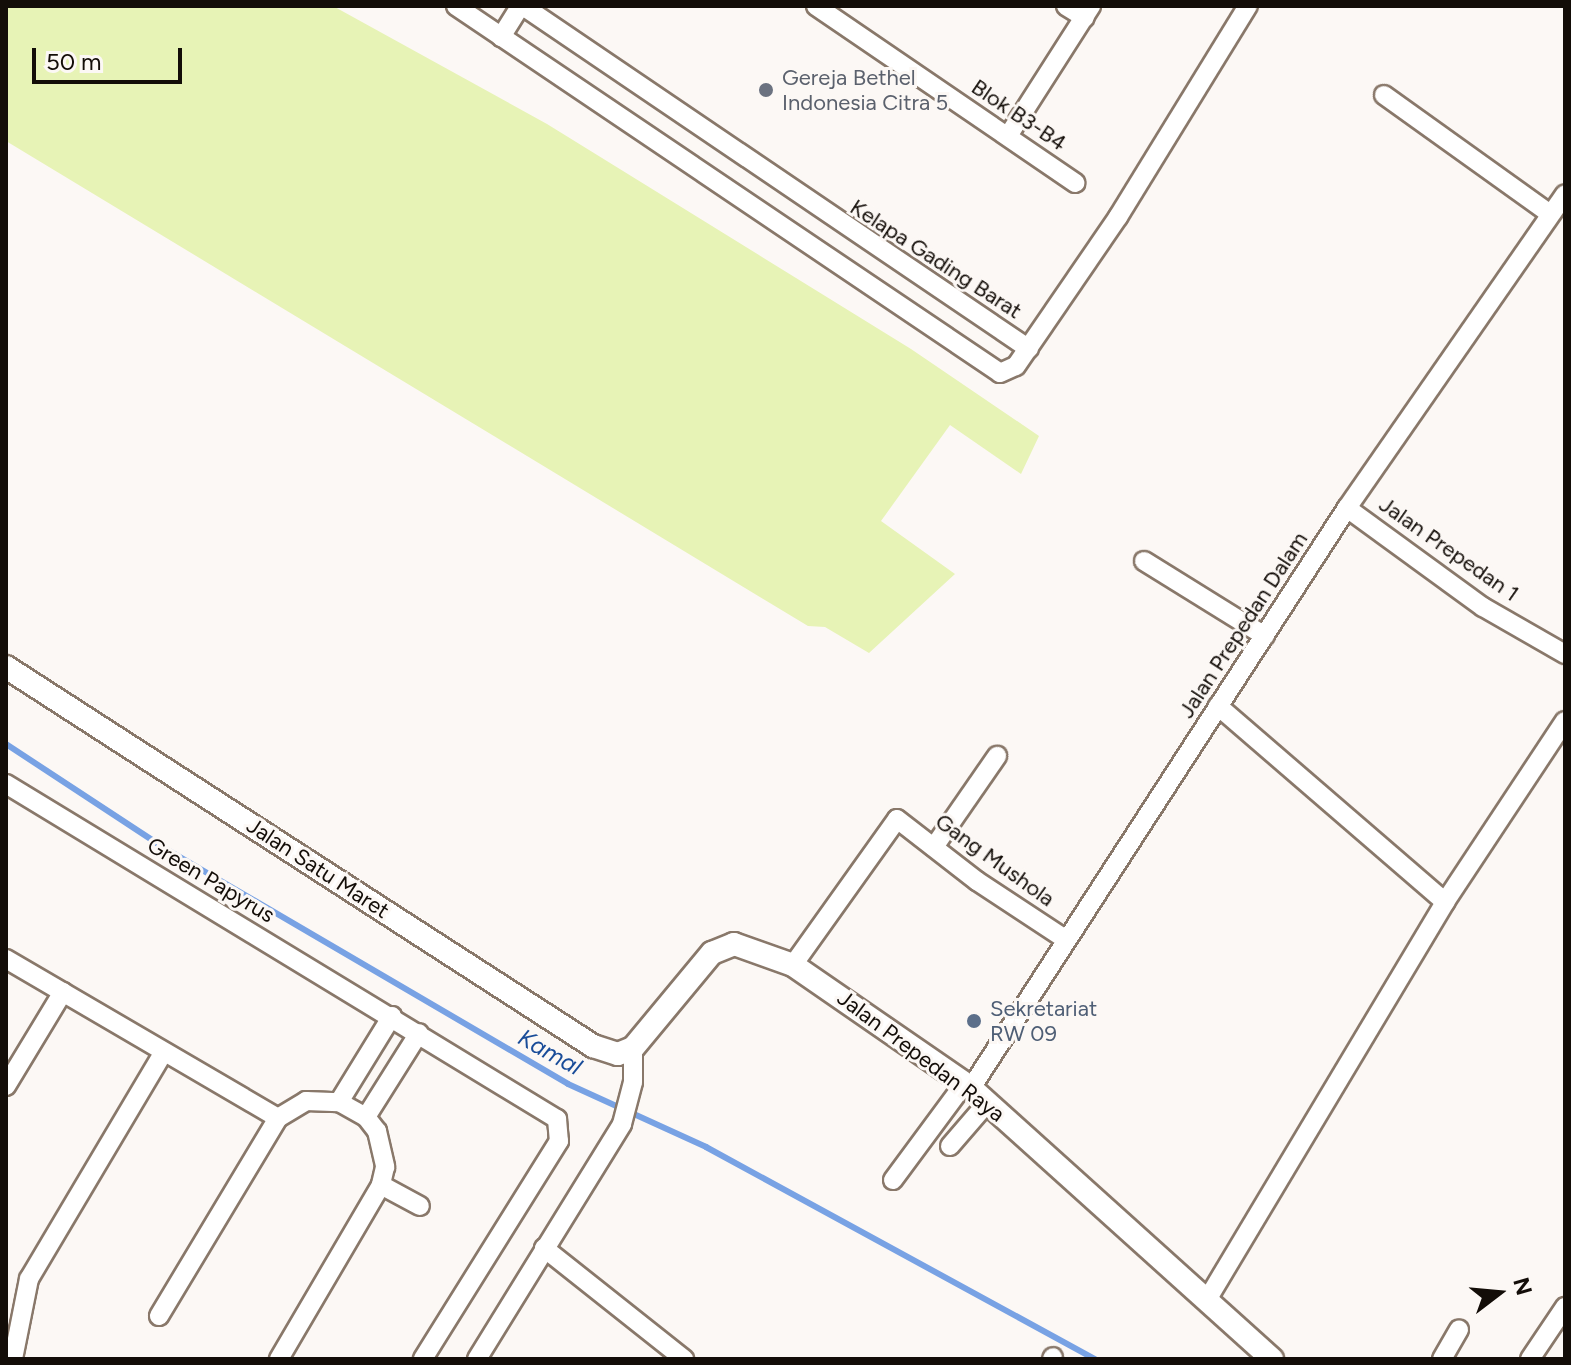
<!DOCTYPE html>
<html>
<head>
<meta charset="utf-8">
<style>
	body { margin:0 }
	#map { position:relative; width:1571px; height:1365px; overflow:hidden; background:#fcf8f5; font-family:Figtree,sans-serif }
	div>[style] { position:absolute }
	.green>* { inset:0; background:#e7f3b6 }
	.stream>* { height:6px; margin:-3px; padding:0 3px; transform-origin:3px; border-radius:3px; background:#78a2e4 }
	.roads { filter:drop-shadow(2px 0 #89786a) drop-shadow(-2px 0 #89786a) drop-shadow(0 2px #89786a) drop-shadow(0 -2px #89786a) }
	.minor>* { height:18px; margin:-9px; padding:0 9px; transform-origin:9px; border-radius:9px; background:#fff }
	.tertiary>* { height:22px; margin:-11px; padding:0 11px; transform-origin:11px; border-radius:11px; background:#fff }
	.dots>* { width:22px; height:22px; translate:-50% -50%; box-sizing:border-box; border:4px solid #fcf8f5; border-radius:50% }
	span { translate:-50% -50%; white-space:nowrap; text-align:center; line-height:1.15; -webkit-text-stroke:6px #fcf8f5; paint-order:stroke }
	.worship-label { font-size:22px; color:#5b616d }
	.left { translate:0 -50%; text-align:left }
	.street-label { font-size:22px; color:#130d08 }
	.service-label { font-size:22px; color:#4e5e75 }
	.water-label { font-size:24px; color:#194c99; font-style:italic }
	.frame { position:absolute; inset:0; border:8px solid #130d08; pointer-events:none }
	.north { position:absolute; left:1459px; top:1253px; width:80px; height:80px; -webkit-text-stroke:6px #fcf8f5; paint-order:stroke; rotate:74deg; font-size:22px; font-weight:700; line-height:32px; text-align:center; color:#130d08 }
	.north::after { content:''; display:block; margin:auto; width:28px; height:36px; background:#130d08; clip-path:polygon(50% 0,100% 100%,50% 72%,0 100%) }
	.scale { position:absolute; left:32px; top:48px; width:150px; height:36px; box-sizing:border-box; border:4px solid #130d08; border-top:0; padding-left:10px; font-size:24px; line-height:28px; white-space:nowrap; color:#130d08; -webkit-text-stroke:6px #fcf8f5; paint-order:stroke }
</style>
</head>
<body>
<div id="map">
	<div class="green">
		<div style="clip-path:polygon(6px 6px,333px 6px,547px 124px,911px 349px,1039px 436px,1021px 474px,950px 425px,881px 521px,955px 574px,869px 653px,825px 627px,808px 626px,6px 141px)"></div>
	</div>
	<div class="stream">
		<div style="left:6px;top:744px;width:186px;rotate:33.3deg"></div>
		<div style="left:161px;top:846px;width:471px;rotate:30.3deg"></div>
		<div style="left:568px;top:1084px;width:152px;rotate:24.5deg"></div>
		<div style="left:706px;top:1147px;width:443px;rotate:28.6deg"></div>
	</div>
	<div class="roads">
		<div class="minor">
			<div style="left:456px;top:6px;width:656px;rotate:34deg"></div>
			<div style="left:1000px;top:373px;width:17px;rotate:-24deg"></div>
			<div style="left:1016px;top:366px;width:181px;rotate:-55.6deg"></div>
			<div style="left:1118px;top:217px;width:248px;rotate:-58.4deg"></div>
			<div style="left:523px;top:6px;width:611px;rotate:34.13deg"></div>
			<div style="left:816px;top:6px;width:314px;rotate:34.3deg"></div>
			<div style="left:1066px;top:6px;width:22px;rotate:32deg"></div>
			<div style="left:501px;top:37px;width:36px;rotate:-58deg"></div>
			<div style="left:1384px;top:95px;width:204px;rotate:35.6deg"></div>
			<div style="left:1008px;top:136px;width:154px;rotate:-57.4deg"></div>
			<div style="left:1347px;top:508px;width:168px;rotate:36.1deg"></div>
			<div style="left:1483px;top:607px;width:95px;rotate:29.8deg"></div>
			<div style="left:1144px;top:561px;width:142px;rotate:31.8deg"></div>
			<div style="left:1218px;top:706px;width:300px;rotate:40.8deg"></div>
			<div style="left:6px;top:784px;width:645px;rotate:31.3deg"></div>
			<div style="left:557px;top:1119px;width:22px;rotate:85deg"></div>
			<div style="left:559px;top:1141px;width:257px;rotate:122deg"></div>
			<div style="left:934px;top:847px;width:111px;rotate:-55.3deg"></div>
			<div style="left:6px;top:959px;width:315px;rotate:30.3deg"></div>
			<div style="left:793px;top:965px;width:179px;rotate:-54.5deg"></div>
			<div style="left:897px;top:819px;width:101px;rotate:37.8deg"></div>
			<div style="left:977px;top:881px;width:105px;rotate:33.4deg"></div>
			<div style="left:6px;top:1086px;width:110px;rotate:-58.8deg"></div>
			<div style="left:971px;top:1088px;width:691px;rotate:-57.05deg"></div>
			<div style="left:1347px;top:508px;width:382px;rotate:-55.2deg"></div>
			<div style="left:339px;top:1102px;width:101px;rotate:-58.4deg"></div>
			<div style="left:366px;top:1117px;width:99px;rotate:-57.8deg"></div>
			<div style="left:950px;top:1146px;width:57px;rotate:-49.3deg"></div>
			<div style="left:893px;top:1180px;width:119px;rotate:-53.5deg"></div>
			<div style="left:381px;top:1185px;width:44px;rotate:28.3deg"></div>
			<div style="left:544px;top:1248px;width:179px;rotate:38.4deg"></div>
			<div style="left:1207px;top:1300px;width:464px;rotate:-59.1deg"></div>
			<div style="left:1445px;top:902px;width:217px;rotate:-56.5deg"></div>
			<div style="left:159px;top:1316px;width:231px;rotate:-59deg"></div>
			<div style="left:278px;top:1118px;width:33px;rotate:-31deg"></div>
			<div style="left:306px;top:1101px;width:33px;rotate:2deg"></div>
			<div style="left:339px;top:1102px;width:31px;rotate:29deg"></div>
			<div style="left:366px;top:1117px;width:18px;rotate:52deg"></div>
			<div style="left:377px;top:1131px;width:37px;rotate:77deg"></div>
			<div style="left:385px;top:1167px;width:18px;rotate:103deg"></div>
			<div style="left:381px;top:1185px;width:202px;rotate:120.4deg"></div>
			<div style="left:13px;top:1359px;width:82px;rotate:-78.7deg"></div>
			<div style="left:29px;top:1279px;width:264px;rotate:-59.3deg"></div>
			<div style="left:477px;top:1359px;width:276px;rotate:-58.3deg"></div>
			<div style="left:622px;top:1124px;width:43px;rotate:-75.3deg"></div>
			<div style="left:633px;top:1082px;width:34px;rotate:-90deg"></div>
			<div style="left:1052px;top:1359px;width:2px;rotate:-63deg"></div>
			<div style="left:1442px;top:1359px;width:34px;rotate:-60deg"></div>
			<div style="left:1530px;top:1359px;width:63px;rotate:-56.1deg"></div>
		</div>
		<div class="tertiary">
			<div style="left:6px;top:667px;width:699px;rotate:32.85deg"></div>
			<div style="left:593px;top:1046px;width:26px;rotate:18deg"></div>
			<div style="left:618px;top:1054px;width:16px;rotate:-22deg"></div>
			<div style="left:633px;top:1048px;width:124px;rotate:-50.3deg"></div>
			<div style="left:712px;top:953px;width:24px;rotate:-22deg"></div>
			<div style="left:734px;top:944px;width:63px;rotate:19.6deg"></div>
			<div style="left:793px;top:965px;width:216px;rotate:34.6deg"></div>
			<div style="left:971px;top:1088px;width:405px;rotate:42deg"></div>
		</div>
	</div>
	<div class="dots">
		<div style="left:766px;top:90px;background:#6b7280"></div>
		<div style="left:974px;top:1021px;background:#5c6f8a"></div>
	</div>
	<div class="worship-label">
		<span class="left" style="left:782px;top:90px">Gereja Bethel<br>Indonesia Citra 5</span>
	</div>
	<div class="street-label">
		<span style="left:1019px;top:115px;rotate:34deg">Blok B3-B4</span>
		<span style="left:936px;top:259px;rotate:33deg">Kelapa Gading Barat</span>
		<span style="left:1449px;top:549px;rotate:35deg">Jalan Prepedan 1</span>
		<span style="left:1243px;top:625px;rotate:-57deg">Jalan Prepedan Dalam</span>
		<span style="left:995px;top:860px;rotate:36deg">Gang Mushola</span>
		<span style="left:318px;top:868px;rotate:33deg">Jalan Satu Maret</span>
		<span style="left:211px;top:880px;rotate:31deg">Green Papyrus</span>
		<span style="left:921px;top:1056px;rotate:37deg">Jalan Prepedan Raya</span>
	</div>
	<div class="service-label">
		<span class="left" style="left:990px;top:1021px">Sekretariat<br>RW 09</span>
	</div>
	<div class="water-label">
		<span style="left:550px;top:1052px;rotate:29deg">Kamal</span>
	</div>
	<div class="frame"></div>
	<div class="north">N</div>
	<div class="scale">50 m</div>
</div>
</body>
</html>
